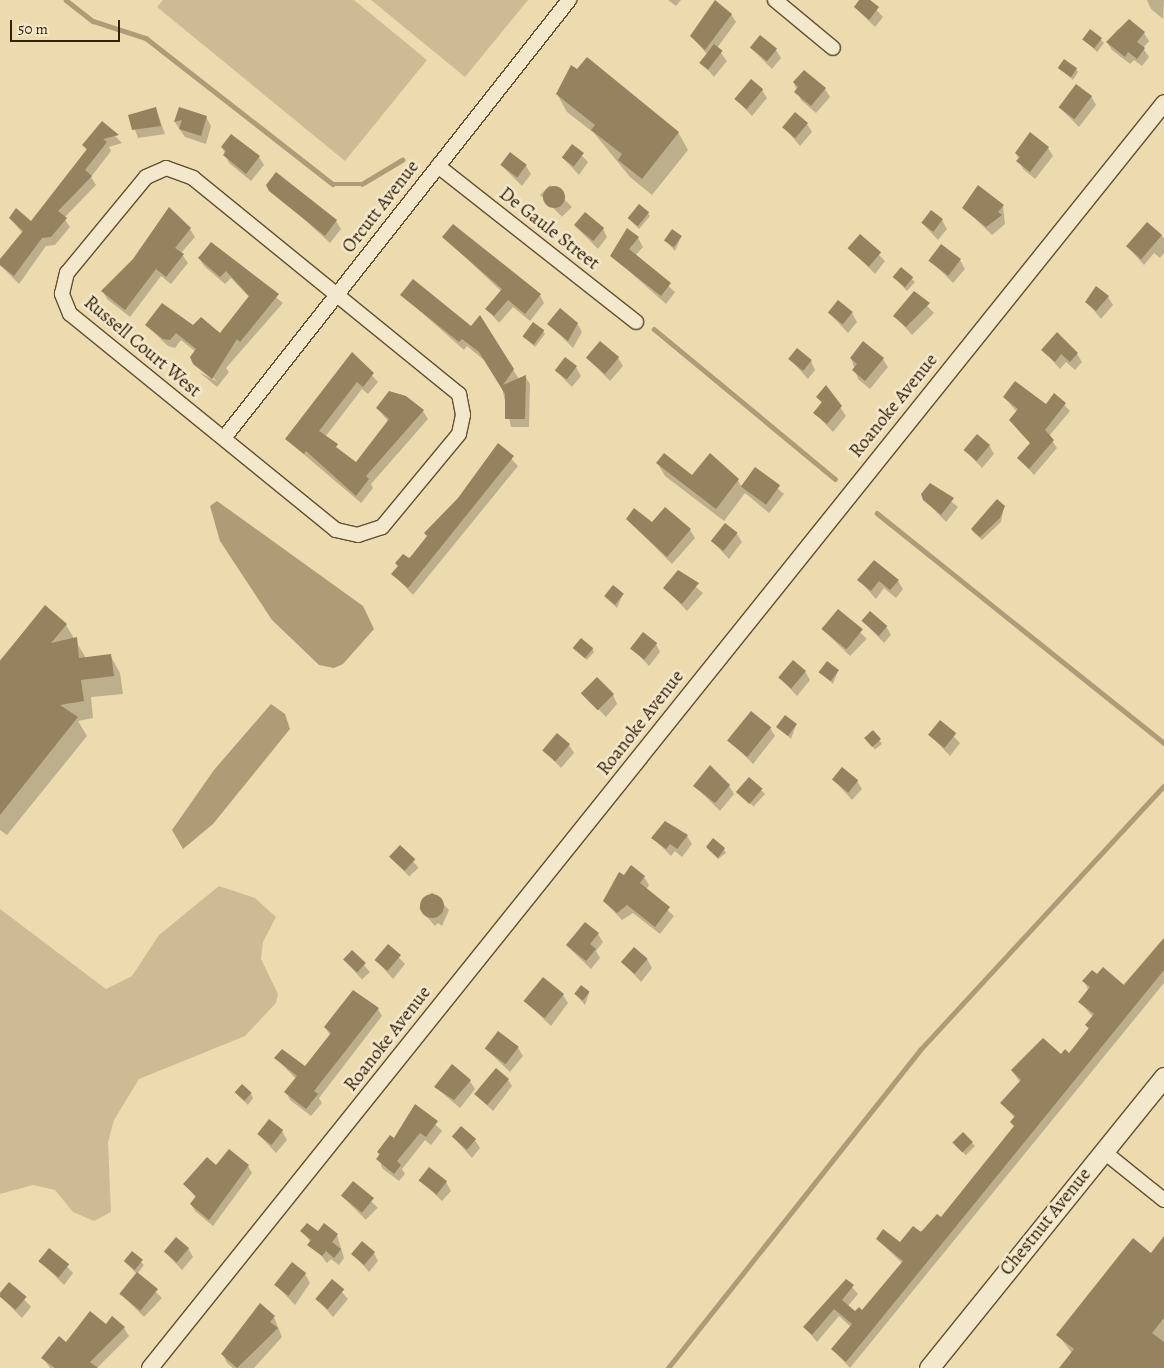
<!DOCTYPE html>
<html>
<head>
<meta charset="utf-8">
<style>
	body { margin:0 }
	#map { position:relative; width:1164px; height:1368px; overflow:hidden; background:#eddbb0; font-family:Alegreya,serif }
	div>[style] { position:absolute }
	.green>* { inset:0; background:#cebb93 }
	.water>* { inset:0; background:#ae9c77 }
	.shadow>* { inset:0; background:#0003; transform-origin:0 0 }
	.stream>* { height:4.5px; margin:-2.25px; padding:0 2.25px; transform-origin:2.25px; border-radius:2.25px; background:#ae9c77 }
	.building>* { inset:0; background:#95825f; transform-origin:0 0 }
	.round { border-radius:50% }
	.roads { filter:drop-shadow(1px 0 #635032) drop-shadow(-1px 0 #635032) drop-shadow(0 1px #635032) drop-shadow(0 -1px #635032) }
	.minor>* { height:14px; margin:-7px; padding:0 7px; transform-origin:7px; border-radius:7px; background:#f3e8cc }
	.tertiary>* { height:16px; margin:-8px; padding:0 8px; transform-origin:8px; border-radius:8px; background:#f3e8cc }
	.secondary>* { height:19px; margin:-9.5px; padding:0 9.5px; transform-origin:9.5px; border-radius:9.5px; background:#f3e8cc }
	span { translate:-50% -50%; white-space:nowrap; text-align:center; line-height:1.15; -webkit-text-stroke:5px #f3e8cc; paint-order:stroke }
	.street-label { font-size:19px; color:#352108 }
	.scale { position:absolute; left:10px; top:20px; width:110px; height:22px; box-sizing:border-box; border:2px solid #352108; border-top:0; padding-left:6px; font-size:15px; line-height:18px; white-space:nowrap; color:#352108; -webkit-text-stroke:4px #f3e8cc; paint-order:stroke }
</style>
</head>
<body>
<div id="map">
	<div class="green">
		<div style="clip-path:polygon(163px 0,354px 0,427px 60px,345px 161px,157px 7px)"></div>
		<div style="clip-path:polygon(371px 0,528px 0,465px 77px)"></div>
		<div style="clip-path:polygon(219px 886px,255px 898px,276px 917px,263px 942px,261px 959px,278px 994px,276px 1003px,245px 1036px,139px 1079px,114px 1120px,108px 1142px,111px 1212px,94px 1221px,73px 1212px,55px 1190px,33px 1185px,0 1194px,0 909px,106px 989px,132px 976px,159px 935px)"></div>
	</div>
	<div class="water">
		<div style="clip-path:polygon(217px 501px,363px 606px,374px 629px,343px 664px,334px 668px,319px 665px,272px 620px,220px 541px,210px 506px)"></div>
		<div style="clip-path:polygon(271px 704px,285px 714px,290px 729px,213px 824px,183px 849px,172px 830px,214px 770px)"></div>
	</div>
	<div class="shadow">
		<div style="clip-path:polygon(668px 0,681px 0,676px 6px)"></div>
		<div style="clip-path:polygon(861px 0,867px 0,883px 17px,875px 27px,855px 7px)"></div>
		<div style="clip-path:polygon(1147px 0,1164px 0,1163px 19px,1151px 9px)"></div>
		<div style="clip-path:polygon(731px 14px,736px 22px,717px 48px,727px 61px,714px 77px,702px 63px,708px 55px,691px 36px)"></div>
		<div style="clip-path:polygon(1118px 29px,1144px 33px,1149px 41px,1143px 48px,1149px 57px,1142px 66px,1134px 60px,1130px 64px,1112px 50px,1107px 42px)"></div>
		<div style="clip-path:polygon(1091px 30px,1104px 43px,1097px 52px,1084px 39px)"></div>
		<div style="clip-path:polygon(751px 48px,776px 50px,781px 58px,772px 69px)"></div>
		<div style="clip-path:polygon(1059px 68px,1076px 69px,1078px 72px,1073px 80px)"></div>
		<div style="clip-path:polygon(794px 83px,825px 89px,830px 97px,816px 113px,801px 100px)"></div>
		<div style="clip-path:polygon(762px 90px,767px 98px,752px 116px,736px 99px)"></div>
		<div style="clip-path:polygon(557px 94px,678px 132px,688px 150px,652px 195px,630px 177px,594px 133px,567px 112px)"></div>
		<div style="clip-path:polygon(1091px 96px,1096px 105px,1079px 127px,1059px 107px)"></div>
		<div style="clip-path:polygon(156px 109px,165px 134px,138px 138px,130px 116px)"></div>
		<div style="clip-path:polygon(180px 109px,206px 117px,211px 126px,206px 144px,185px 137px,180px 130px,175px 122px)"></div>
		<div style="clip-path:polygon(102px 123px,122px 143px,109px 147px,111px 151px,91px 177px,96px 185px,64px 218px,70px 227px,55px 245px,46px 246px,19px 284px,0 265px,23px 234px,10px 218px,31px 223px,87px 151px,84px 146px)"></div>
		<div style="clip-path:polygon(807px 124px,812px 132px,800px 146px,784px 127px)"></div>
		<div style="clip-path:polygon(573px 146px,588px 162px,579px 175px,563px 158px)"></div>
		<div style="clip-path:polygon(222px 147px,259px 157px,264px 165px,251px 181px,229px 163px)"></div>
		<div style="clip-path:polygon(1048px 148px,1053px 156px,1035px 179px,1023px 169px,1016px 153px)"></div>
		<div style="clip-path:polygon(501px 165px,526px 166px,531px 174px,522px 186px)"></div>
		<div style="clip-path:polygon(267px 185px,336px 221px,341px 229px,330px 243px)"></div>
		<div style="left:550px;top:185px;width:31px;height:14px;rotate:45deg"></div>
		<div style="clip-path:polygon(1003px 206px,1005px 224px,992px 235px,964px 208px)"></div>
		<div style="clip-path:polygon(648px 213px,650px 216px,639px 229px,629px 219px)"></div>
		<div style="clip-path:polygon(942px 220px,947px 229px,938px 240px,922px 223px)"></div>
		<div style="clip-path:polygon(1147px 224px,1164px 238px,1164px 253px,1160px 258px,1154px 253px,1144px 265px,1127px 246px)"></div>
		<div style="clip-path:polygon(575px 226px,603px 229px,607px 237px,598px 249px)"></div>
		<div style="clip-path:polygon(190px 229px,195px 237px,181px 253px,188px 263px,171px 284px,161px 276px,130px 317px,107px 299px,103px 291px)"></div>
		<div style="clip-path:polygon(860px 236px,885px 261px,875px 274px,851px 249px)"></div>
		<div style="clip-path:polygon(444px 237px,540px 295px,544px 303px,530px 321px,513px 307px,499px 323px,487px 309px,501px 291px)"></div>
		<div style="clip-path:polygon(681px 237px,675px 251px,665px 240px)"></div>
		<div style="clip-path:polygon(638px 238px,643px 247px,635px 256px,675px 292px,666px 304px,612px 256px)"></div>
		<div style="clip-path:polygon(211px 244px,283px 303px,226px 368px,229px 372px,217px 387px,199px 372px,218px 382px,194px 363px,196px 352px,181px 340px,175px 348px,168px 346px,146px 325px,193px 327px,220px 335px,250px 298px,231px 278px,225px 284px,204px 266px,199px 258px)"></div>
		<div style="clip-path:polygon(930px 260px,960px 260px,965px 269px,953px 283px)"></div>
		<div style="clip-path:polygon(901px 269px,915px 282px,907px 291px,894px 277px)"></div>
		<div style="clip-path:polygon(914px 292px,934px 313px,912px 335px,895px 316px)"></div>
		<div style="clip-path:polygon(402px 295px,513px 370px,519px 379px,525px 376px,530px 384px,529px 427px,511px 427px,502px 388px,485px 361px,467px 346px,464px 350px)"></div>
		<div style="clip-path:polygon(1108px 297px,1113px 305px,1101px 319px,1087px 302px)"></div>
		<div style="clip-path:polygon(829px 313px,852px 313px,857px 322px,848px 333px)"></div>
		<div style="clip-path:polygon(577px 323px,582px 332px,573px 348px,549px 324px)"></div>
		<div style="clip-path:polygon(543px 331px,545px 334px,535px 347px,524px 337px)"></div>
		<div style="clip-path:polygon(1043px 350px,1077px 354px,1082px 362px,1075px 370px,1066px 362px,1060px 369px)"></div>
		<div style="clip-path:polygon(352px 354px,378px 382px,368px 394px,362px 389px,325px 437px,342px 453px,356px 464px,389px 422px,377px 408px,423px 411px,428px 419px,371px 484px,373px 488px,361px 503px,287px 440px)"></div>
		<div style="clip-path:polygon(587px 358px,618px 358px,623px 366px,610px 381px)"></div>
		<div style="clip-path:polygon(789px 358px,811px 361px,815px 370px,808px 379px)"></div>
		<div style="clip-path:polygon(851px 358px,883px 359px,888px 367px,870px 389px,858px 379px)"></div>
		<div style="clip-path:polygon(576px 367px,581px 376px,572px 387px,556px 371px)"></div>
		<div style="clip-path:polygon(826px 387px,846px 416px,833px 432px,815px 413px,822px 404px,818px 397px)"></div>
		<div style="clip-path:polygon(1055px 395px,1070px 411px,1049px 436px,1057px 448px,1034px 475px,1019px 458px,1031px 444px,1010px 420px,1017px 412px,1004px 397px,1046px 405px)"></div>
		<div style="clip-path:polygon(498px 445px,518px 466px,413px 595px,393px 574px,404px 556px,409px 560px,459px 499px)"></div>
		<div style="clip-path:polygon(989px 445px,994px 454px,982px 468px,965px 450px)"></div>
		<div style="clip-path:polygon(658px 464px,692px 477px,738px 480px,741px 486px,755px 469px,784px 494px,769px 513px,745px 493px,724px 521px,665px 476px)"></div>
		<div style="clip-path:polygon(930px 484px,958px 507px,946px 522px,924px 499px)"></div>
		<div style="clip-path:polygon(1004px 506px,1001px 522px,982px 540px,974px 533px,972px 530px)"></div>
		<div style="clip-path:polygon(627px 519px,690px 530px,695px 538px,672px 564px)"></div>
		<div style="clip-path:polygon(737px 534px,742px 542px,729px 559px,712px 541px)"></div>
		<div style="clip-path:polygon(678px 572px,703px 593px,687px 611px,665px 588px)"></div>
		<div style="clip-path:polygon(859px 580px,898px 581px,903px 589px,896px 598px,884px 588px,876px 599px)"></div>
		<div style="clip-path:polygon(623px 594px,617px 608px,605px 597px)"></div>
		<div style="clip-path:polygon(45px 607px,66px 625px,86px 658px,110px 655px,120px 673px,123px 694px,91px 697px,93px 718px,78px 721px,87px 736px,7px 835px,0 830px,0 660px)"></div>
		<div style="left:838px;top:611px;width:40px;height:24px;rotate:44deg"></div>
		<div style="clip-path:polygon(863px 621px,886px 626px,891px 635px,884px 643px)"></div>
		<div style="clip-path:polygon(656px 644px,660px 652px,649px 666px,632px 648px)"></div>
		<div style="clip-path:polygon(574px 648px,592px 648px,594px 652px,587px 660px)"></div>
		<div style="clip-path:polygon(805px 671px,810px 680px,797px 696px,780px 678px)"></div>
		<div style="clip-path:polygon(838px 671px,833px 684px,821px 672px)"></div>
		<div style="clip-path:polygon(584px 695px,613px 695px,617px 704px,606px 717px)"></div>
		<div style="clip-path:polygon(940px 722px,960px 743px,950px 756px,930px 735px)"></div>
		<div style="clip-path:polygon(796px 725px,791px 739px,778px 727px)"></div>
		<div style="clip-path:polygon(770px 728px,775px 736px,753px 764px,729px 740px)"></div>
		<div style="left:873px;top:732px;width:15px;height:9px;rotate:53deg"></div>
		<div style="clip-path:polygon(569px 745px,574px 753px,561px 768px,544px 750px)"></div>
		<div style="left:749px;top:779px;width:22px;height:17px;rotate:43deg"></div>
		<div style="clip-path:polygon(833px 779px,857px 781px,862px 789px,852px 800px)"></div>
		<div style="clip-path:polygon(695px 786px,729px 786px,734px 794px,720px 811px)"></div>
		<div style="clip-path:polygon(687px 836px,692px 844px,682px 857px,675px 851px,671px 856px,653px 838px)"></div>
		<div style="left:400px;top:847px;width:28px;height:13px;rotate:48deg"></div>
		<div style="clip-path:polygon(707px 848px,724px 849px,726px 853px,718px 859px)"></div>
		<div style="clip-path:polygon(632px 867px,644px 877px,649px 885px,646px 890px,674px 916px,660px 934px,633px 913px,622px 920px,604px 901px)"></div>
		<div style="clip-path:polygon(432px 892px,449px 910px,442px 926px,438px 923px,435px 926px,419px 908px)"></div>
		<div style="clip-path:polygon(598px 934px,603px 942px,596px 951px,600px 958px,591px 969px,567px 946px)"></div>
		<div style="clip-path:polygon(1164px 938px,1164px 983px,850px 1368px,832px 1349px,851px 1327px,839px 1316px,817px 1342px,805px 1327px,846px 1280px,858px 1294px,848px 1306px,855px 1313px,863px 1312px,902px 1263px,877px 1239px,900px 1244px,941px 1219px,1014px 1128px,1015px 1118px,1002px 1104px,1020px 1082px,1012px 1071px,1070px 1055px,1089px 1030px,1086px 1025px,1093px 1017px,1080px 1002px,1088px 989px,1084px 981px,1117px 992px)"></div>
		<div style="clip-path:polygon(388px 946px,405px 964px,393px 979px,376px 960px)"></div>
		<div style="left:352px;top:952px;width:27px;height:11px;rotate:48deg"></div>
		<div style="clip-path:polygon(647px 959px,652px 968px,641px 982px,623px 962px)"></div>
		<div style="clip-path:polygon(589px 993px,585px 1005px,575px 994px)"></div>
		<div style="clip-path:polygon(563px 995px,568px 1003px,551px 1026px,525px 1001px)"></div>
		<div style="clip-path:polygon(378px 1009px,382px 1016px,319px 1098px,322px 1103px,311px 1116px,290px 1100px,286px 1092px,296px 1079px,276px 1058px,305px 1068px,330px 1035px,325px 1027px)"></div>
		<div style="clip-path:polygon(518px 1048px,523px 1056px,510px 1072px,486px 1049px)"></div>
		<div style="clip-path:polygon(508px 1080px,512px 1086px,493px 1111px,475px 1094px)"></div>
		<div style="clip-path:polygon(470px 1081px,475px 1089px,460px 1108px,435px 1087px)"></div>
		<div style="clip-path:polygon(236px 1093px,251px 1094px,253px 1098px,248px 1105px)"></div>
		<div style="clip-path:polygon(416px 1105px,442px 1131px,431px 1145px,425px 1140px,402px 1169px,405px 1174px,399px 1181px,382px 1168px,378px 1152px,394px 1140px)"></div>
		<div style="clip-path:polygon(282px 1131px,287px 1140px,276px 1153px,258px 1134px)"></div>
		<div style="left:963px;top:1134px;width:17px;height:13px;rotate:45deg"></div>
		<div style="clip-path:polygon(454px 1138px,475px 1140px,480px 1148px,472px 1158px)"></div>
		<div style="clip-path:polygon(248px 1166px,252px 1173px,213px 1226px,195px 1211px,191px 1204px,196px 1198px,185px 1184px,216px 1167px)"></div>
		<div style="clip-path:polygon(420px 1180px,446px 1182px,451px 1191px,442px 1201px)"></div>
		<div style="left:353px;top:1183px;width:35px;height:17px;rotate:45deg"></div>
		<div style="clip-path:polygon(302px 1231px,337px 1235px,344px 1258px,339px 1265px,331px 1259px,327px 1263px)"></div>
		<div style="clip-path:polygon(188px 1248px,193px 1257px,182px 1270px,165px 1252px)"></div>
		<div style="clip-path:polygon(50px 1249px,73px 1273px,64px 1285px,40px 1261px)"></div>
		<div style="clip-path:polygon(1164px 1249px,1164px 1368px,1060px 1368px,1072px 1353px,1058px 1335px,1151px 1254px)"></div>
		<div style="clip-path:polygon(132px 1253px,144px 1265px,137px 1274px,162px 1298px,144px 1317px,121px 1294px,137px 1274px,125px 1262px)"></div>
		<div style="clip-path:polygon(374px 1253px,378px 1261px,369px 1272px,353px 1254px)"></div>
		<div style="clip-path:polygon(305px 1274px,310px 1283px,295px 1305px,276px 1285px)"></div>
		<div style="clip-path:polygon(332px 1281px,348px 1299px,333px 1317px,317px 1299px)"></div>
		<div style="clip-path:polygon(9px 1283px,31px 1307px,22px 1318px,0 1296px)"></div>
		<div style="clip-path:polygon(274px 1317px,282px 1337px,254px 1368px,233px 1368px,227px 1363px,223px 1354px)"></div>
		<div style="clip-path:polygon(124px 1328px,129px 1336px,97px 1368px,50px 1368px,43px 1358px,66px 1344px)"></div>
	</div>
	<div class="stream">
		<div style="left:66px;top:0;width:34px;rotate:38deg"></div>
		<div style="left:93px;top:21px;width:56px;rotate:17.8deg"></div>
		<div style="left:146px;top:38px;width:237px;rotate:38deg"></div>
		<div style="left:333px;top:184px;width:29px"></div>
		<div style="left:362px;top:184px;width:47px;rotate:-31deg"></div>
		<div style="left:654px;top:329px;width:235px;rotate:39.6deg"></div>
		<div style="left:877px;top:513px;width:368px;rotate:38.7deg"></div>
		<div style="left:668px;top:1368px;width:406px;rotate:-51.6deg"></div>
		<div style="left:920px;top:1050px;width:359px;rotate:-47.3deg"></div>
	</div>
	<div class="building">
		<div style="clip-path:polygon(715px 0,732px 14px,705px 50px,690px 36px)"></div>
		<div style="clip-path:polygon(859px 0,870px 0,879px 7px,869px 20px,854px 7px)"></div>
		<div style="clip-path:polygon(1129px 19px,1145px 32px,1137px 42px,1145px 48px,1137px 59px,1128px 52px,1125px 57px,1106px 42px)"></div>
		<div style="left:1090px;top:29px;width:15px;height:13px;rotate:37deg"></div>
		<div style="left:760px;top:35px;width:22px;height:16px;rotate:39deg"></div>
		<div style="left:714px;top:44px;width:11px;height:24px;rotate:38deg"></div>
		<div style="clip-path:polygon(587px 57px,679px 132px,642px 179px,618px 160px,622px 154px,591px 130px,595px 125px,556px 94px,571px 65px,577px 69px)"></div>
		<div style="left:1064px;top:59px;width:16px;height:11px;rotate:35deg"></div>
		<div style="clip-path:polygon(804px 70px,826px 88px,811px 106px,794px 92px,798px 87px,793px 82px)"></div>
		<div style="left:751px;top:79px;width:16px;height:26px;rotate:40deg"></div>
		<div style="left:1076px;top:84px;width:20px;height:29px;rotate:37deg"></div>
		<div style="clip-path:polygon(156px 107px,161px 126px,132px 130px,128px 115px)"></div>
		<div style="clip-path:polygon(179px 107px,207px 116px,201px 136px,179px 129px,182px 120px,174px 122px)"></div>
		<div style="left:795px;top:112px;width:17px;height:20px;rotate:40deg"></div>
		<div style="clip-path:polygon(102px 121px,119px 135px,103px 139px,107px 142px,85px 170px,92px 176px,58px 211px,67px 218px,51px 237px,42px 238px,14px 276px,0 265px,0 259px,23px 231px,9px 218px,16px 208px,31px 221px,87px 149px,82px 145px)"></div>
		<div style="clip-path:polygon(1030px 132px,1049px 147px,1030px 172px,1016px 161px,1020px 157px,1015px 153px)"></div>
		<div style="clip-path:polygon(231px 134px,260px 156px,246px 174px,223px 155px,226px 151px,221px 147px)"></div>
		<div style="left:572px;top:144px;width:15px;height:17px;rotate:37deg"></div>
		<div style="left:510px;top:152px;width:21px;height:16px;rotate:37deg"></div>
		<div style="clip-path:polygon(276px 172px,337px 220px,325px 236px,269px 191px,266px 185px)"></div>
		<div style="clip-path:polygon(978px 185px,1004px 205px,998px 212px,1002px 215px,986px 227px,962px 208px)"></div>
		<div class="round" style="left:543px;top:186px;width:22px;height:22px"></div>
		<div style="left:639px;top:204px;width:13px;height:18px;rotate:39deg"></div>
		<div style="clip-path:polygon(169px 207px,191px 228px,175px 248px,184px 254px,166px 277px,156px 269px,125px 310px,101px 291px,133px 259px)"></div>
		<div style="left:931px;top:210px;width:15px;height:16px;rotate:37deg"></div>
		<div style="left:585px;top:212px;width:25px;height:17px;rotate:40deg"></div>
		<div style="left:1147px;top:222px;width:20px;height:32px;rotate:41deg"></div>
		<div style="clip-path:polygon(453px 224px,541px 294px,525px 314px,508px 300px,494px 316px,485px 309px,502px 289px,442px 237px)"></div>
		<div style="clip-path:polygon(627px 228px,639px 237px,629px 249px,671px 283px,661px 296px,610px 256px)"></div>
		<div style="left:672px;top:229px;width:12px;height:14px;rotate:35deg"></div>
		<div style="left:860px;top:234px;width:28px;height:19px;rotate:41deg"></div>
		<div style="clip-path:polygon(211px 242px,279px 294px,240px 342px,237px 339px,212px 379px,193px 364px,190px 357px,196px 349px,176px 333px,170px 340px,163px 339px,145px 325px,162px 303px,193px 325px,201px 317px,220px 333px,249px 296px,226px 271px,220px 277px,198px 258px)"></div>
		<div style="left:941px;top:244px;width:25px;height:21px;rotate:37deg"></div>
		<div style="left:901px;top:267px;width:16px;height:13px;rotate:40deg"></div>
		<div style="clip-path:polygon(413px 279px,471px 326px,480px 315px,514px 369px,503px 385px,526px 375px,525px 419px,505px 419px,505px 394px,479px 352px,462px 339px,459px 342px,400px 295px)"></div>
		<div style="clip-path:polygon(1096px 286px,1109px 296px,1096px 311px,1085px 302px)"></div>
		<div style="clip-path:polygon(914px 291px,930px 303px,906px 327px,893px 316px)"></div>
		<div style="left:838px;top:300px;width:19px;height:16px;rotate:39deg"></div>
		<div style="clip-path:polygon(560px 308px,578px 323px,568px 341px,547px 324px)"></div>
		<div style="left:533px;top:322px;width:14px;height:18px;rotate:36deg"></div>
		<div style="clip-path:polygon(1057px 332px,1078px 353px,1070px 362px,1061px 354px,1055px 362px,1041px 350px)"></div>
		<div style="left:600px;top:341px;width:25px;height:22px;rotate:40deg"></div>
		<div style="clip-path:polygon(863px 341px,884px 358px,865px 381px,852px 370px,857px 364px,850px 358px)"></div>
		<div style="left:797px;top:348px;width:19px;height:14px;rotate:39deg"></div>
		<div style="clip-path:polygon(352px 352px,374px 373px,363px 387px,357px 382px,319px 431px,338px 444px,336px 447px,356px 462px,389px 419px,376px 408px,389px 391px,406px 396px,424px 410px,366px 476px,369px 479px,356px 496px,306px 451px,304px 454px,285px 439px)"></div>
		<div style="left:565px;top:357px;width:15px;height:17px;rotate:37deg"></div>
		<div style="clip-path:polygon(1015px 381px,1046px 404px,1054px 393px,1066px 403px,1045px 430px,1054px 440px,1029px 469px,1017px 458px,1030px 443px,1009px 420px,1018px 409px,1003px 397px)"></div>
		<div style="clip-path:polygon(826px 385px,842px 406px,827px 424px,813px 413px,822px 402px,816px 397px)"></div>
		<div style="left:977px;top:434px;width:17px;height:21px;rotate:40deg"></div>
		<div style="clip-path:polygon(498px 443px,514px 456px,408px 588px,391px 574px,398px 566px,395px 563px,403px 554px,409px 558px,412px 555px,427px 536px,424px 533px,458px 498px)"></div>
		<div style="clip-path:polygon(664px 453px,692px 475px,710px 453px,739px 479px,716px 509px,656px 463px)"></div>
		<div style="left:755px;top:467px;width:31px;height:24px;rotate:36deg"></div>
		<div style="clip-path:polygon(930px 483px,954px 498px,941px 515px,923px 500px,921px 494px)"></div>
		<div style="clip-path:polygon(997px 499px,1005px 506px,1000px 518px,980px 537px,971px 529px)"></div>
		<div style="clip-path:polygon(665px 507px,691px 529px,667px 557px,626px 519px,634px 508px,652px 522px)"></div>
		<div style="left:725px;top:523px;width:16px;height:23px;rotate:38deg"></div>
		<div style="clip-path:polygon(874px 560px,899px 580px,890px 590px,879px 581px,871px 591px,857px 580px)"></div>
		<div style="clip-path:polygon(678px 570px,699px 583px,682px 604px,663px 588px)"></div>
		<div style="left:613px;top:585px;width:14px;height:14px;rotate:39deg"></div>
		<div style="clip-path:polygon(45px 605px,67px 624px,51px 643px,77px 637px,79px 658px,111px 654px,114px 676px,81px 680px,84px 701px,60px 705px,78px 717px,0 815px,0 661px)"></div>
		<div style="left:838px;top:609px;width:32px;height:26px;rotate:39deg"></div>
		<div style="left:870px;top:611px;width:23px;height:13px;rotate:41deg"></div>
		<div style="left:643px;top:632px;width:18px;height:21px;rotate:38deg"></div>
		<div style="left:581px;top:638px;width:16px;height:13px;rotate:40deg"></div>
		<div style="left:793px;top:660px;width:17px;height:23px;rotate:40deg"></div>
		<div style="left:827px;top:661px;width:15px;height:14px;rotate:37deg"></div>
		<div style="left:597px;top:677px;width:24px;height:23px;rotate:45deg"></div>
		<div style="left:751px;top:711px;width:26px;height:38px;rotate:39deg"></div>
		<div style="left:785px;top:715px;width:15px;height:15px;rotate:37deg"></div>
		<div style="left:940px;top:720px;width:21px;height:19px;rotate:39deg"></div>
		<div style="left:873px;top:730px;width:12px;height:12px;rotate:48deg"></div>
		<div style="left:557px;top:733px;width:17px;height:23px;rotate:40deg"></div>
		<div style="clip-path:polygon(710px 765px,730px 785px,715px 803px,693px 786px)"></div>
		<div style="left:842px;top:767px;width:21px;height:16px;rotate:39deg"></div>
		<div style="left:749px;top:777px;width:18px;height:20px;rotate:41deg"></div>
		<div style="clip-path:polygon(665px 821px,688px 835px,677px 849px,670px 844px,666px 849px,651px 838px)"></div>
		<div style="clip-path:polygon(713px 838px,725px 848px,718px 858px,706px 847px)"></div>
		<div style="left:400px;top:845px;width:21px;height:16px;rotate:43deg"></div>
		<div style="clip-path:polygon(631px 865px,645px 876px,640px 883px,670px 907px,655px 927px,627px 905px,617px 913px,603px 901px,619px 872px,624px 875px)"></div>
		<div class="round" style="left:420px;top:894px;width:24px;height:24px"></div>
		<div style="clip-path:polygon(585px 922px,599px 933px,590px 944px,596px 949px,586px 961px,566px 945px)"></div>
		<div style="clip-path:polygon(1164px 938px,1164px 970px,846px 1362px,831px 1349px,852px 1324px,834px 1309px,812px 1335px,803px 1327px,846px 1279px,854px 1285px,842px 1300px,855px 1311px,859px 1307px,862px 1310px,903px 1261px,876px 1239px,883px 1229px,900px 1242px,913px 1226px,921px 1232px,937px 1214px,941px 1217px,1014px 1126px,1010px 1122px,1015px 1116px,1000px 1103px,1021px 1080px,1011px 1070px,1043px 1038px,1061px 1054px,1065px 1049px,1069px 1053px,1089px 1028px,1085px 1025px,1094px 1014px,1078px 1002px,1090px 987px,1082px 981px,1092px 970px,1097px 974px,1103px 967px,1124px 985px)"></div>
		<div style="left:388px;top:944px;width:17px;height:21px;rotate:40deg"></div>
		<div style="left:634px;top:947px;width:18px;height:20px;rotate:41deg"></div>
		<div style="left:352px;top:950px;width:19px;height:13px;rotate:43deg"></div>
		<div style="left:543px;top:977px;width:27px;height:31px;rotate:39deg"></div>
		<div style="left:581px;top:985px;width:11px;height:11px;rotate:38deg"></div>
		<div style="clip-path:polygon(353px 990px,379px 1008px,314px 1091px,318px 1094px,306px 1109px,284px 1092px,297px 1076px,274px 1058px,282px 1049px,305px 1066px,331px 1033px,324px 1027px)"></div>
		<div style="left:498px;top:1031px;width:26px;height:22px;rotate:37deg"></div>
		<div style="clip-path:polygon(452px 1064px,471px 1080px,454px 1100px,434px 1087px)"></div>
		<div style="left:496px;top:1068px;width:17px;height:34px;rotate:40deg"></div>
		<div style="left:242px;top:1084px;width:13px;height:11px;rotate:42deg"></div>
		<div style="clip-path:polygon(415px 1104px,438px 1121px,426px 1137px,420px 1133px,397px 1161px,401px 1165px,394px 1174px,376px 1159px,380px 1154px,377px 1152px,390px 1135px,394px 1138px)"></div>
		<div style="left:269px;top:1119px;width:18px;height:19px;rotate:38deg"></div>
		<div style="left:461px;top:1126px;width:20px;height:14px;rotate:41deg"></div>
		<div style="left:963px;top:1132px;width:14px;height:15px;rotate:45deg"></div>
		<div style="clip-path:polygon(229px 1149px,249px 1165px,209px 1220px,190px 1204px,196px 1196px,183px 1184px,207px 1157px,216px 1165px)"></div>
		<div style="left:429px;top:1167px;width:23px;height:17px;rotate:38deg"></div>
		<div style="left:353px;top:1181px;width:27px;height:19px;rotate:39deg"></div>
		<div style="clip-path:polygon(307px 1223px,318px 1231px,324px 1223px,338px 1234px,332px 1242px,341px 1249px,334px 1258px,326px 1251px,322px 1256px,307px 1245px,311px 1240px,300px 1231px)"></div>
		<div style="clip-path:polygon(1164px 1236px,1164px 1318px,1152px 1333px,1164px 1342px,1164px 1368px,1059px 1368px,1074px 1349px,1056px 1335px,1133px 1238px,1151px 1253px)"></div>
		<div style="left:176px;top:1237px;width:17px;height:19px;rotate:40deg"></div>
		<div style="left:362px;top:1241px;width:17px;height:17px;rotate:40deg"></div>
		<div style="left:49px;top:1248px;width:26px;height:17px;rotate:39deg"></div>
		<div style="left:132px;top:1251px;width:14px;height:13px;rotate:39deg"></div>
		<div style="left:292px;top:1262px;width:18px;height:29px;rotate:38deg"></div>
		<div style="left:137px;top:1272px;width:27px;height:28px;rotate:39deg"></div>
		<div style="left:332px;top:1279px;width:16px;height:26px;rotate:40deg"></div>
		<div style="left:9px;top:1282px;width:23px;height:17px;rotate:40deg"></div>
		<div style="clip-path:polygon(260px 1303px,275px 1316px,270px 1322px,278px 1328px,237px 1368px,221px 1354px)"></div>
		<div style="clip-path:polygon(90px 1311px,106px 1324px,112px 1316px,125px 1327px,90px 1362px,98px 1368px,55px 1368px,41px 1358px,59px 1336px,66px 1342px)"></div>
	</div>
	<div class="roads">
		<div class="minor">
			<div style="left:775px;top:0;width:75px;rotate:39.6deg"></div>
			<div style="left:438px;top:166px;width:252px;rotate:38.2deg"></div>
			<div style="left:166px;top:168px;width:29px;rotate:20deg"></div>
			<div style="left:193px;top:178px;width:343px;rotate:39.1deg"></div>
			<div style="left:459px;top:394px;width:21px;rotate:79deg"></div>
			<div style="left:463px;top:415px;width:19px;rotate:102deg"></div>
			<div style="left:459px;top:434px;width:121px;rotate:129.6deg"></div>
			<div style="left:382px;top:527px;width:25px;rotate:162deg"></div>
			<div style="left:358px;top:535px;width:23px;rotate:-167deg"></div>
			<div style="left:336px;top:530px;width:343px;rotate:-140.9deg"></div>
			<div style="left:70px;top:314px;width:22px;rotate:-112deg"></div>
			<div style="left:62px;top:294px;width:22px;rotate:-77deg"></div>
			<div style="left:67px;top:273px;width:124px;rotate:-50.5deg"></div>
			<div style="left:146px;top:177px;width:22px;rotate:-24deg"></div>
			<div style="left:224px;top:438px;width:558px;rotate:-51.77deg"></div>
			<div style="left:1103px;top:1151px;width:78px;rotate:38.8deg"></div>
		</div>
		<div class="tertiary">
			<div style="left:150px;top:1368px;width:1621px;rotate:-51.28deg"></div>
		</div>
		<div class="secondary">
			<div style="left:929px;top:1368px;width:374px;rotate:-51.1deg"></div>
		</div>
	</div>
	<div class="street-label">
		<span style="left:381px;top:207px;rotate:-52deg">Orcutt Avenue</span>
		<span style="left:549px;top:229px;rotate:38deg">De Gaule Street</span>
		<span style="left:142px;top:347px;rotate:40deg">Russell Court West</span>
		<span style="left:894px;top:406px;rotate:-51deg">Roanoke Avenue</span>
		<span style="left:641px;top:723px;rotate:-52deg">Roanoke Avenue</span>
		<span style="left:388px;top:1039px;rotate:-52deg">Roanoke Avenue</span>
		<span style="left:1046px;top:1222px;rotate:-51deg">Chestnut Avenue</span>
	</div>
	<div class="scale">50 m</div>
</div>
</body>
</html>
